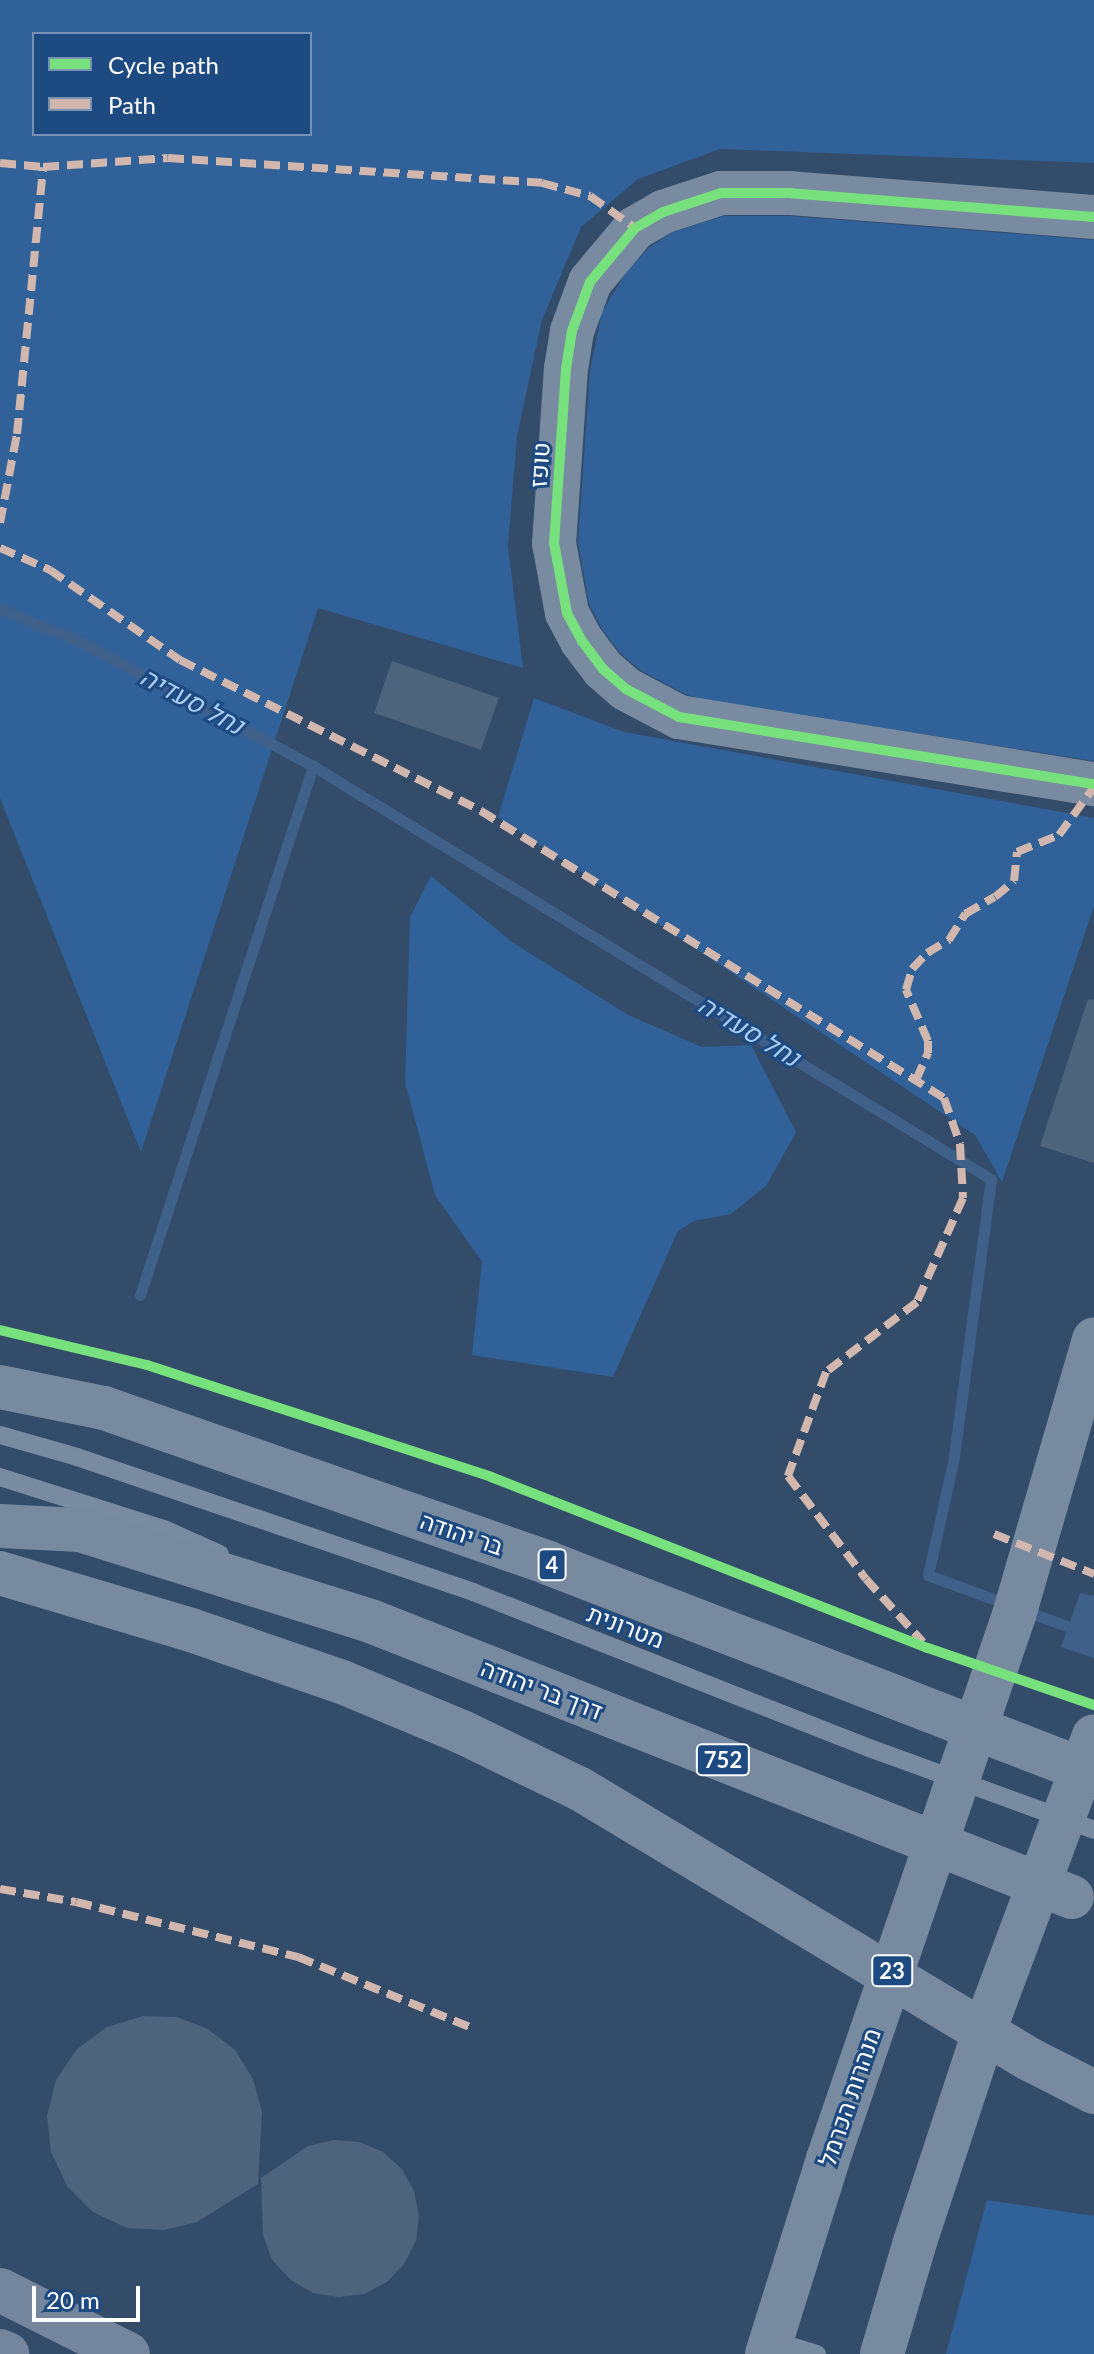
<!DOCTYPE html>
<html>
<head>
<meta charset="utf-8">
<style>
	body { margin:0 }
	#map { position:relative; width:1094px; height:2354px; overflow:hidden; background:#334c6a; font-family:Lato,Heebo,sans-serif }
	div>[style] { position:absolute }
	.green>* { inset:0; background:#306199 }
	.water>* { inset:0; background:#3f6189 }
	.stream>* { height:11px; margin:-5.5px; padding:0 5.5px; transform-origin:5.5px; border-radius:5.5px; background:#3f6189 }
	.building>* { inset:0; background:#4e637c; transform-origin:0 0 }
	.service>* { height:18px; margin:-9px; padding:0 9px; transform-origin:9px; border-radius:9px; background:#798ba0 }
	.tertiary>* { height:44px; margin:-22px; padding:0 22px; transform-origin:22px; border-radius:22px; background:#798ba0 }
	.secondary>* { height:44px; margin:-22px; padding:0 22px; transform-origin:22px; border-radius:22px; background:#74869d }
	.trunk>* { height:44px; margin:-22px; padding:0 22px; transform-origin:22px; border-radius:22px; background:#788a9f }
	.trunk-bridge>* { height:44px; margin:-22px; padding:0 22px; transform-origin:22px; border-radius:22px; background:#788a9f }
	.quiet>* { height:8px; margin-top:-4px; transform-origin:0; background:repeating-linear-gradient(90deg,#d1b7ad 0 16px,transparent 0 24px) }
	.cycleway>* { height:10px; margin:-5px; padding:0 5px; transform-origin:5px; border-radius:5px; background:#77e17e }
	span { translate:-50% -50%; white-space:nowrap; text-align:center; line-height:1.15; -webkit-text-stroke:6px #1c4a81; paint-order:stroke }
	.shield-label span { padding:2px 6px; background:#1c4a81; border:2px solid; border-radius:6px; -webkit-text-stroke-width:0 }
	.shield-label { font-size:22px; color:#fff; font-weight:700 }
	.street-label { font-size:24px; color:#fff }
	.water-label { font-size:26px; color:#abcdf2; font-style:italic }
	.legend { position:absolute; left:32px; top:32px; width:280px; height:104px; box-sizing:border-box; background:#1c4a81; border:2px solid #7792b3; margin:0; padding:10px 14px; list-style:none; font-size:24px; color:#fff }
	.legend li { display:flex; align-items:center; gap:16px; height:40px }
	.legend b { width:40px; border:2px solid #7792b3 }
	.scale { position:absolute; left:32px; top:2286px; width:108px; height:36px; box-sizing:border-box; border:4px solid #fff; border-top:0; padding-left:10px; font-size:24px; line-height:28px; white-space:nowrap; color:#fff; -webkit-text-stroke:6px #1c4a81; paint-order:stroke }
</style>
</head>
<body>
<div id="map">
	<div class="green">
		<div style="clip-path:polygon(evenodd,0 0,1094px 0,1094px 163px,720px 149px,638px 179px,581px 227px,542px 320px,517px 436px,508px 546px,523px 668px,318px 608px,141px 1152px,0 798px,0 0,34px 34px,310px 34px,310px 134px,34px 134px,34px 34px)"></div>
		<div style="clip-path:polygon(724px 216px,790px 216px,1094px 240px,1094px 761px,711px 701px,687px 695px,640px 670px,620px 653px,602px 629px,589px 604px,578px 542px,590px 371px,602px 312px,627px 271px,650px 247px,673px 232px)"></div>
		<div style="clip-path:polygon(534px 698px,624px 732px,1094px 818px,1094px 906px,1002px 1182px,975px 1135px,498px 817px)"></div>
		<div style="clip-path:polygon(431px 876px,512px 942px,628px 1015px,702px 1047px,751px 1045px,796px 1132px,766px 1186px,731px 1214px,694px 1221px,678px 1231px,613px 1377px,472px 1355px,482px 1262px,435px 1195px,405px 1082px,410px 917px)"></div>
		<div style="clip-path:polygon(987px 2200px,1094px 2216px,1094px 2354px,946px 2354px)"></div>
	</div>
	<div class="water">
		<div style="clip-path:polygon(1080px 1593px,1094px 1596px,1094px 1658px,1061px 1647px)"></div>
	</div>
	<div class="stream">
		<div style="left:0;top:609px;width:85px;rotate:22.1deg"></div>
		<div style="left:79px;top:641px;width:265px;rotate:28.1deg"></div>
		<div style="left:313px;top:766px;width:794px;rotate:31.35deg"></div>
		<div style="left:991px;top:1179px;width:280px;rotate:97.6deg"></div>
		<div style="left:954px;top:1457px;width:121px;rotate:102.4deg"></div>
		<div style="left:928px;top:1575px;width:84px;rotate:20.2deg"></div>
		<div style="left:140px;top:1295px;width:557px;rotate:-71.89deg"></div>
		<div style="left:1023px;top:1610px;width:76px;rotate:20.1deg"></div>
	</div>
	<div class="building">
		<div style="left:392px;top:661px;width:113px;height:55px;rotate:19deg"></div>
		<div style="clip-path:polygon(1088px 999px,1094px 1000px,1094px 1163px,1040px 1146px)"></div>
		<div style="clip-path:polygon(143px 2016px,177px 2017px,208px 2029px,235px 2050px,253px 2079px,262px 2112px,258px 2184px,197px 2222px,164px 2230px,127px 2228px,93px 2212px,67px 2186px,51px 2152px,47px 2116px,56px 2080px,77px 2049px,107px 2027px)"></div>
		<div style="clip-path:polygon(334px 2140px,360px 2142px,383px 2152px,402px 2169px,414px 2191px,419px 2216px,416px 2241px,404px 2264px,387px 2282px,364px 2294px,339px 2297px,313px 2293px,291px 2280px,272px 2260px,263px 2235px,261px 2178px,308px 2146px)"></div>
	</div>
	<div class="service">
		<div style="left:0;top:1435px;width:80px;rotate:15.9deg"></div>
		<div style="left:77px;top:1457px;width:418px;rotate:18.8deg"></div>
		<div style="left:473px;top:1592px;width:429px;rotate:21.5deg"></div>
		<div style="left:872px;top:1749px;width:236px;rotate:20deg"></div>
		<div style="left:0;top:1477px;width:172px;rotate:17.6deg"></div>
		<div style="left:164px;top:1529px;width:61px;rotate:24.1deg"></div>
		<div style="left:772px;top:2340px;width:47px;rotate:17.3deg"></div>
	</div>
	<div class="tertiary">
		<div style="left:1094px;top:217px;width:304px;rotate:-175.5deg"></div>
		<div style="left:791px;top:193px;width:70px;rotate:180deg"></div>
		<div style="left:721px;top:193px;width:61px;rotate:161.9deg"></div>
		<div style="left:663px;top:212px;width:32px;rotate:150deg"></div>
		<div style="left:635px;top:228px;width:70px;rotate:129.8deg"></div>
		<div style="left:590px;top:282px;width:52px;rotate:110.2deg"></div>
		<div style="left:572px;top:331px;width:37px;rotate:99deg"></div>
		<div style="left:566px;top:368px;width:175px;rotate:93.9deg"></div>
		<div style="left:554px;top:543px;width:71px;rotate:79.5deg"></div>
		<div style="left:567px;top:613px;width:32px;rotate:62deg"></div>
		<div style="left:582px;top:641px;width:35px;rotate:53deg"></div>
		<div style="left:603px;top:669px;width:30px;rotate:41deg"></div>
		<div style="left:626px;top:689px;width:60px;rotate:27.8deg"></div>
		<div style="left:679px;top:717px;width:420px;rotate:9.2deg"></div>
	</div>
	<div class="secondary">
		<div style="left:0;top:2290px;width:143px;rotate:26.6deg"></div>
		<div style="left:0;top:2351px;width:8px;rotate:23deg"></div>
	</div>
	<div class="trunk">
		<div style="left:0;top:1387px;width:106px;rotate:11.4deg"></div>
		<div style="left:104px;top:1408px;width:470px;rotate:19.2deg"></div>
		<div style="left:548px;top:1563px;width:585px;rotate:21.13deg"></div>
		<div style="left:0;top:1526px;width:80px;rotate:2.9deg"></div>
		<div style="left:80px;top:1530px;width:307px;rotate:17.4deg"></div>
		<div style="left:373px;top:1622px;width:751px;rotate:21.48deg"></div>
		<div style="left:0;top:1573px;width:199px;rotate:16.6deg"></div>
		<div style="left:191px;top:1630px;width:160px;rotate:19deg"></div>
		<div style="left:342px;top:1682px;width:130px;rotate:22.6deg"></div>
		<div style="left:462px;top:1732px;width:131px;rotate:25.8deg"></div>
		<div style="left:580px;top:1789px;width:524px;rotate:31.02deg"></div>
		<div style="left:1029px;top:2059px;width:73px;rotate:26.9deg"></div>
		<div style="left:1014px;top:1615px;width:287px;rotate:-73.8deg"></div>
		<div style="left:767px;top:2354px;width:204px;rotate:-72.6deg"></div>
		<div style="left:882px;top:2354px;width:114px;rotate:-73.6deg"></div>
	</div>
	<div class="trunk-bridge">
		<div style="left:828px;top:2159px;width:575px;rotate:-71.12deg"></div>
		<div style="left:914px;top:2245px;width:231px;rotate:-71.8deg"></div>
		<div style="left:986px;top:2026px;width:309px;rotate:-69.6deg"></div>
	</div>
	<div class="quiet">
		<div style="left:0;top:163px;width:43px;rotate:5.3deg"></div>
		<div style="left:43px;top:167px;width:125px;rotate:-4.1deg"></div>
		<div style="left:168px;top:158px;width:375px;rotate:3.8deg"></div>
		<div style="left:542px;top:183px;width:50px;rotate:15.2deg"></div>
		<div style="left:590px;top:196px;width:55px;rotate:35.4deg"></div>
		<div style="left:0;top:523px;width:91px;rotate:-79.2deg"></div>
		<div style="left:17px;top:434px;width:268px;rotate:-84.4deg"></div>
		<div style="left:0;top:548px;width:55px;rotate:23.7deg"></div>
		<div style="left:50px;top:570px;width:158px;rotate:34.7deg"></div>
		<div style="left:180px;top:660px;width:337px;rotate:26.6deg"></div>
		<div style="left:481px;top:811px;width:545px;rotate:31.79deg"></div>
		<div style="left:944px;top:1098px;width:49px;rotate:70.8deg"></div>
		<div style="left:960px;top:1144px;width:54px;rotate:86.8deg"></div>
		<div style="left:963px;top:1198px;width:114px;rotate:113.9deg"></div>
		<div style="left:917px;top:1302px;width:115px;rotate:142.4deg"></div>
		<div style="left:826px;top:1372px;width:111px;rotate:110.1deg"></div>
		<div style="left:788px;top:1476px;width:129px;rotate:52.9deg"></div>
		<div style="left:866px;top:1579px;width:85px;rotate:47.9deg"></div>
		<div style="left:916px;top:1080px;width:30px;rotate:-66deg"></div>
		<div style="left:928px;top:1053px;width:12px;rotate:-90deg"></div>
		<div style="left:928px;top:1041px;width:56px;rotate:-113.3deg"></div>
		<div style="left:906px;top:990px;width:22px;rotate:-74deg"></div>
		<div style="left:912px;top:969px;width:22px;rotate:-47deg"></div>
		<div style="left:927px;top:953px;width:26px;rotate:-31deg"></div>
		<div style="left:949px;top:940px;width:31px;rotate:-58deg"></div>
		<div style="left:965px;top:914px;width:34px;rotate:-30deg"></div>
		<div style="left:995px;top:897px;width:25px;rotate:-40deg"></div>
		<div style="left:1014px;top:881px;width:29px;rotate:-84deg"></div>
		<div style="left:1017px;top:852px;width:45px;rotate:-22deg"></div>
		<div style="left:1059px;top:835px;width:59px;rotate:-53.9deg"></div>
		<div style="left:994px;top:1534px;width:108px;rotate:21.8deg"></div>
		<div style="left:0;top:1889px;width:77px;rotate:9.7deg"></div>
		<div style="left:76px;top:1902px;width:229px;rotate:13.9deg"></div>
		<div style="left:298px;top:1957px;width:190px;rotate:22.2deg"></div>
	</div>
	<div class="cycleway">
		<div style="left:1094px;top:217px;width:304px;rotate:-175.5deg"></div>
		<div style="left:791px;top:193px;width:70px;rotate:180deg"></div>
		<div style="left:721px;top:193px;width:61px;rotate:161.9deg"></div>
		<div style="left:663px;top:212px;width:32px;rotate:150deg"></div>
		<div style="left:635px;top:228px;width:70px;rotate:129.8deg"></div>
		<div style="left:590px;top:282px;width:52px;rotate:110.2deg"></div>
		<div style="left:572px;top:331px;width:37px;rotate:99deg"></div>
		<div style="left:566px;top:368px;width:175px;rotate:93.9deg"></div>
		<div style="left:554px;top:543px;width:71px;rotate:79.5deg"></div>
		<div style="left:567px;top:613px;width:32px;rotate:62deg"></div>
		<div style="left:582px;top:641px;width:35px;rotate:53deg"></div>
		<div style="left:603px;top:669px;width:30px;rotate:41deg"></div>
		<div style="left:626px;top:689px;width:60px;rotate:27.8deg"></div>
		<div style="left:679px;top:717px;width:420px;rotate:9.2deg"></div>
		<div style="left:0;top:1330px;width:151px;rotate:13.4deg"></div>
		<div style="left:147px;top:1365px;width:362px;rotate:18deg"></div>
		<div style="left:491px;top:1477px;width:469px;rotate:21.4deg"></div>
		<div style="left:928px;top:1648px;width:176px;rotate:19deg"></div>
	</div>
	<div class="shield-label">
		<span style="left:552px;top:1565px">4</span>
		<span style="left:723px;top:1760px">752</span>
		<span style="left:892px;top:1971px">23</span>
	</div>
	<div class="street-label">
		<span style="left:539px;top:465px;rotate:-86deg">טופז</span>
		<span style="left:462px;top:1533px;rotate:19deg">בר יהודה</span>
		<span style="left:626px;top:1626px;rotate:21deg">מטרונית</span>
		<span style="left:542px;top:1689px;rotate:21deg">דרך בר יהודה</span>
		<span style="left:849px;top:2097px;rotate:-71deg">מנהרות הכרמל</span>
	</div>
	<div class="water-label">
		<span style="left:192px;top:701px;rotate:28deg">נחל סעדיה</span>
		<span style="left:749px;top:1031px;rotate:31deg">נחל סעדיה</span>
	</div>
	<ul class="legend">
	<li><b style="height:10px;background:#77e17e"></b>Cycle path</li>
	<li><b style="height:10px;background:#d1b7ad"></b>Path</li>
	</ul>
	<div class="scale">20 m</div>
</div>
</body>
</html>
